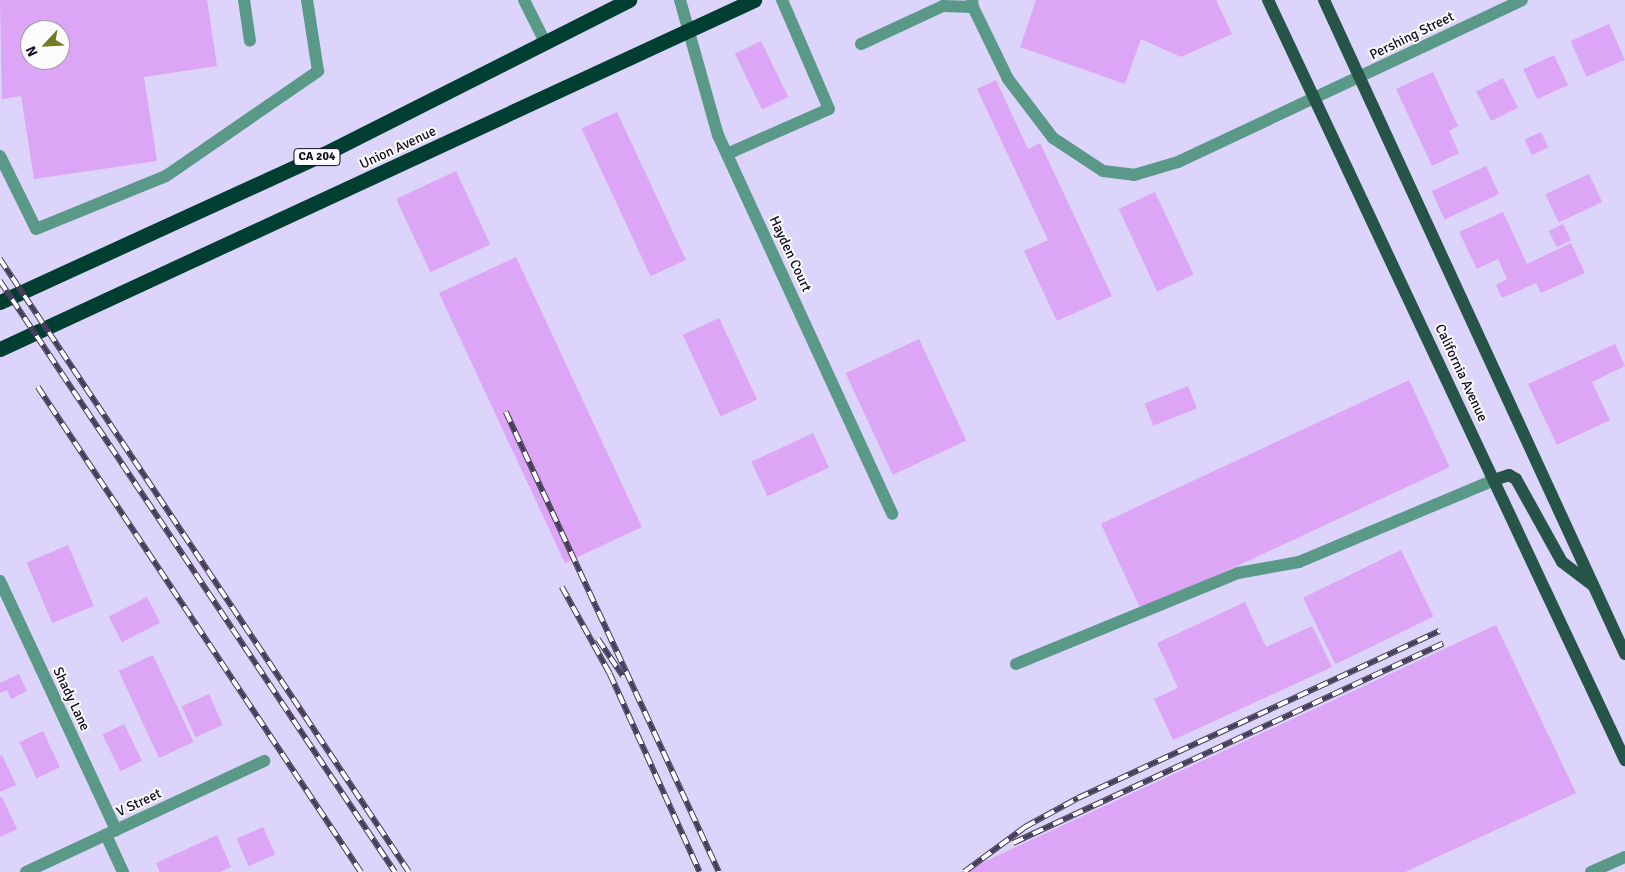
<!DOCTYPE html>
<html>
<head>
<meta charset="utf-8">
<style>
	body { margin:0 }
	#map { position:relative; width:1625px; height:872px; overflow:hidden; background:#ddd4fc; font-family:Signika,sans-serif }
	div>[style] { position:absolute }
	.building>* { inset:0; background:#dca5f5; transform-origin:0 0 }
	.minor>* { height:12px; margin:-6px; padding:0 6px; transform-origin:6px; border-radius:6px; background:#5a9988 }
	.major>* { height:12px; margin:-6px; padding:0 6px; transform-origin:6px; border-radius:6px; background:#275449 }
	.highway>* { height:15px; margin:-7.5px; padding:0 7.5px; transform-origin:7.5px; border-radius:7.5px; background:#003e32 }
	.rail>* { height:5.5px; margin-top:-2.75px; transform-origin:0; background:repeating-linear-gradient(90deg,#fcfcfc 0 11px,#473f5a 0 22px); box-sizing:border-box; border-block:1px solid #473f5a }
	span { translate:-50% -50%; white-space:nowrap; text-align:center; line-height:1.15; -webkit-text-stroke:4px #fcfcfc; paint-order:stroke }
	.shield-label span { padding:1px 4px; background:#fcfcfc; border:1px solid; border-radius:4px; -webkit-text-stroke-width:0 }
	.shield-label { font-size:12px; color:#130c22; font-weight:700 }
	.street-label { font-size:14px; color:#130c22 }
	.north { position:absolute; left:20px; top:20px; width:50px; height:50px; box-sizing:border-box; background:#fcfcfc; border:1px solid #9f9ca5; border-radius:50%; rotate:245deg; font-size:14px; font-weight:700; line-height:20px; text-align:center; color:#130c22 }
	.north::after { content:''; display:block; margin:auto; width:18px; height:22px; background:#727a25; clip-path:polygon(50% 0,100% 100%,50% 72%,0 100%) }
</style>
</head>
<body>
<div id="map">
	<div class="building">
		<div style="clip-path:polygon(evenodd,0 0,207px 0,217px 66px,144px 77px,157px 161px,34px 179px,21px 96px,2px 99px,0 0,30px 30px,60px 30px,60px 60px,30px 60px,30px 30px)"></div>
		<div style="clip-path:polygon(1036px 0,1216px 0,1232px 34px,1181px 57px,1141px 39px,1125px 84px,1020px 47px)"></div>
		<div style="left:1609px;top:24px;width:39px;height:42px;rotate:66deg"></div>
		<div style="left:761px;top:41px;width:62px;height:29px;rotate:64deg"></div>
		<div style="left:1554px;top:55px;width:33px;height:34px;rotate:65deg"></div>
		<div style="clip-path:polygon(1433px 72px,1458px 126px,1449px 131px,1459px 153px,1432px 166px,1396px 89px)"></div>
		<div style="left:1503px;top:78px;width:33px;height:30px;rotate:63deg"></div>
		<div style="clip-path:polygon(996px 80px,1028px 149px,1040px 143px,1112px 296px,1057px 321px,1024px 251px,1048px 240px,977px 89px)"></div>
		<div style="left:617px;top:112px;width:163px;height:39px;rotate:65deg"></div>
		<div style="left:1541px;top:132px;width:17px;height:18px;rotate:65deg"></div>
		<div style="left:1486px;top:166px;width:31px;height:60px;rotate:65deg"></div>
		<div style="left:456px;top:171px;width:81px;height:66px;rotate:65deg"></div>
		<div style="left:1589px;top:174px;width:31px;height:48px;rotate:65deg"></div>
		<div style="left:1155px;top:192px;width:91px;height:40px;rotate:65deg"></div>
		<div style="clip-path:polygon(1503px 212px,1527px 264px,1571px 243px,1585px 273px,1541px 293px,1536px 283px,1502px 298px,1496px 285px,1507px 279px,1498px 259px,1477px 269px,1459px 232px)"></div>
		<div style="left:1563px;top:224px;width:18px;height:16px;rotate:63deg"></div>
		<div style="left:516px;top:257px;width:298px;height:85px;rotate:65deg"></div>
		<div style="left:719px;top:318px;width:90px;height:40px;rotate:65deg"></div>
		<div style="left:919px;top:339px;width:112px;height:81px;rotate:65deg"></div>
		<div style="clip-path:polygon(1615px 344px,1625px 366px,1592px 382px,1610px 420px,1557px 445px,1528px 384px)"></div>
		<div style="left:1409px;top:380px;width:96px;height:340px;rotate:65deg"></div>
		<div style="left:1188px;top:386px;width:24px;height:47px;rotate:68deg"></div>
		<div style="left:813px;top:433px;width:38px;height:68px;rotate:65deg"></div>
		<div style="left:68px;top:545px;width:66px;height:45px;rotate:67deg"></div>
		<div style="left:1401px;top:550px;width:74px;height:109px;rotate:64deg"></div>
		<div style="left:147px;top:597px;width:29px;height:43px;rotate:63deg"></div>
		<div style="clip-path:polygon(1245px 602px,1266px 647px,1312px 626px,1332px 667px,1173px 740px,1154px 699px,1178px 688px,1157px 643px)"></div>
		<div style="clip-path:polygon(1496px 625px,1576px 793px,1405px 872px,962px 872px)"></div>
		<div style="left:153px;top:655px;width:96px;height:38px;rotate:65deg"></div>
		<div style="clip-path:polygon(19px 674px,27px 691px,11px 699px,7px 690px,0 693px,0 683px)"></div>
		<div style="left:209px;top:694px;width:34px;height:30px;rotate:66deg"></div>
		<div style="left:124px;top:724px;width:41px;height:24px;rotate:64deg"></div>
		<div style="left:43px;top:731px;width:40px;height:26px;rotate:65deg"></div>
		<div style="clip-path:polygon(2px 755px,16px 785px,0 792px,0 756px)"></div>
		<div style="clip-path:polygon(2px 797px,17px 829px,0 837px,0 798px)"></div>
		<div style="left:263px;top:827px;width:30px;height:29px;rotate:66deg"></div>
		<div style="clip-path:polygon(217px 835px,231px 867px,220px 872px,160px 872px,156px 863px)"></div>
	</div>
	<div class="minor">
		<div style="left:244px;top:0;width:41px;rotate:81.7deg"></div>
		<div style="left:524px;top:0;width:47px;rotate:63.4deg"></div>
		<div style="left:680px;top:0;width:140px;rotate:74.3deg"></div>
		<div style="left:718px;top:135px;width:417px;rotate:65.3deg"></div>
		<div style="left:973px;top:7px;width:80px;rotate:64.1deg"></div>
		<div style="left:1008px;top:79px;width:74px;rotate:52.7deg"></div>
		<div style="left:1053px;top:138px;width:60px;rotate:33.4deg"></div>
		<div style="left:1103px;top:171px;width:31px;rotate:7deg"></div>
		<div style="left:1134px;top:175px;width:46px;rotate:-16.5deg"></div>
		<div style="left:1178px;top:162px;width:380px;rotate:-25.2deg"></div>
		<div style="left:861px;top:44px;width:90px;rotate:-24.9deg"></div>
		<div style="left:943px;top:6px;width:30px;rotate:2deg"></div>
		<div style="left:973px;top:7px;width:7px;rotate:-98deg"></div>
		<div style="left:727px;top:154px;width:111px;rotate:-23.8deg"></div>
		<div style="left:829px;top:109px;width:119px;rotate:-113.3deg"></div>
		<div style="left:0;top:156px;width:81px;rotate:63.7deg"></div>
		<div style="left:36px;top:229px;width:140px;rotate:-22.2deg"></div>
		<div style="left:166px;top:176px;width:185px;rotate:-34.6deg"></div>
		<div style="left:318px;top:71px;width:72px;rotate:-98.8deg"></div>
		<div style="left:0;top:581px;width:275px;rotate:65deg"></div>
		<div style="left:1016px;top:664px;width:240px;rotate:-22.3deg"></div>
		<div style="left:1238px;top:573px;width:62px;rotate:-10.2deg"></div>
		<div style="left:1299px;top:562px;width:212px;rotate:-22.8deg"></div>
		<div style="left:106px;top:835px;width:41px;rotate:65.3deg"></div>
		<div style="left:26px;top:872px;width:263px;rotate:-25deg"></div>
		<div style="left:1591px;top:872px;width:37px;rotate:-24deg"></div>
	</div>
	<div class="major">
		<div style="left:1268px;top:0;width:840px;rotate:64.84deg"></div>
		<div style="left:1324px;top:0;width:720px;rotate:65.29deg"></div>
		<div style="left:1494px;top:480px;width:16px;rotate:-18deg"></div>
		<div style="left:1509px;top:475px;width:8px;rotate:30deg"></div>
		<div style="left:1516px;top:479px;width:95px;rotate:61deg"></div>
		<div style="left:1562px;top:562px;width:39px;rotate:37deg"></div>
	</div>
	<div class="highway">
		<div style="left:0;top:302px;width:356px;rotate:-24.6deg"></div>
		<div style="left:324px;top:154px;width:342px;rotate:-26.8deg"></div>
		<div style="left:0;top:349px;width:831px;rotate:-24.84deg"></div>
	</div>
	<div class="rail">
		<div style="left:0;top:259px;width:737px;rotate:56.29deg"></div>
		<div style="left:0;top:281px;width:711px;rotate:56.24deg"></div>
		<div style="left:38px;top:387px;width:583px;rotate:56.34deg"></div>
		<div style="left:506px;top:412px;width:507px;rotate:65.15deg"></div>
		<div style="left:562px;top:587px;width:99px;rotate:61.1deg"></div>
		<div style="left:610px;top:674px;width:217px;rotate:65.6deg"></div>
		<div style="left:598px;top:639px;width:45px;rotate:56deg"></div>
		<div style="left:1013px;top:843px;width:474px;rotate:-24.9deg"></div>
		<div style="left:964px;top:872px;width:76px;rotate:-36.4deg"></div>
		<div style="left:1025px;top:827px;width:60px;rotate:-28.7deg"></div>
		<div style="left:1078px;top:798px;width:398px;rotate:-24.8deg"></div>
	</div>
	<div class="shield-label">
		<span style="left:317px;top:157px">CA 204</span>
	</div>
	<div class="street-label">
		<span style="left:1412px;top:36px;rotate:-26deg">Pershing Street</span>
		<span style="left:398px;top:148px;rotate:-25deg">Union Avenue</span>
		<span style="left:790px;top:254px;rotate:65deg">Hayden Court</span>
		<span style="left:1461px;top:373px;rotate:65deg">California Avenue</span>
		<span style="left:71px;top:699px;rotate:65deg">Shady Lane</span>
		<span style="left:139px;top:803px;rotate:-25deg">V Street</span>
	</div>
	<div class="north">N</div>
</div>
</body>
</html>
